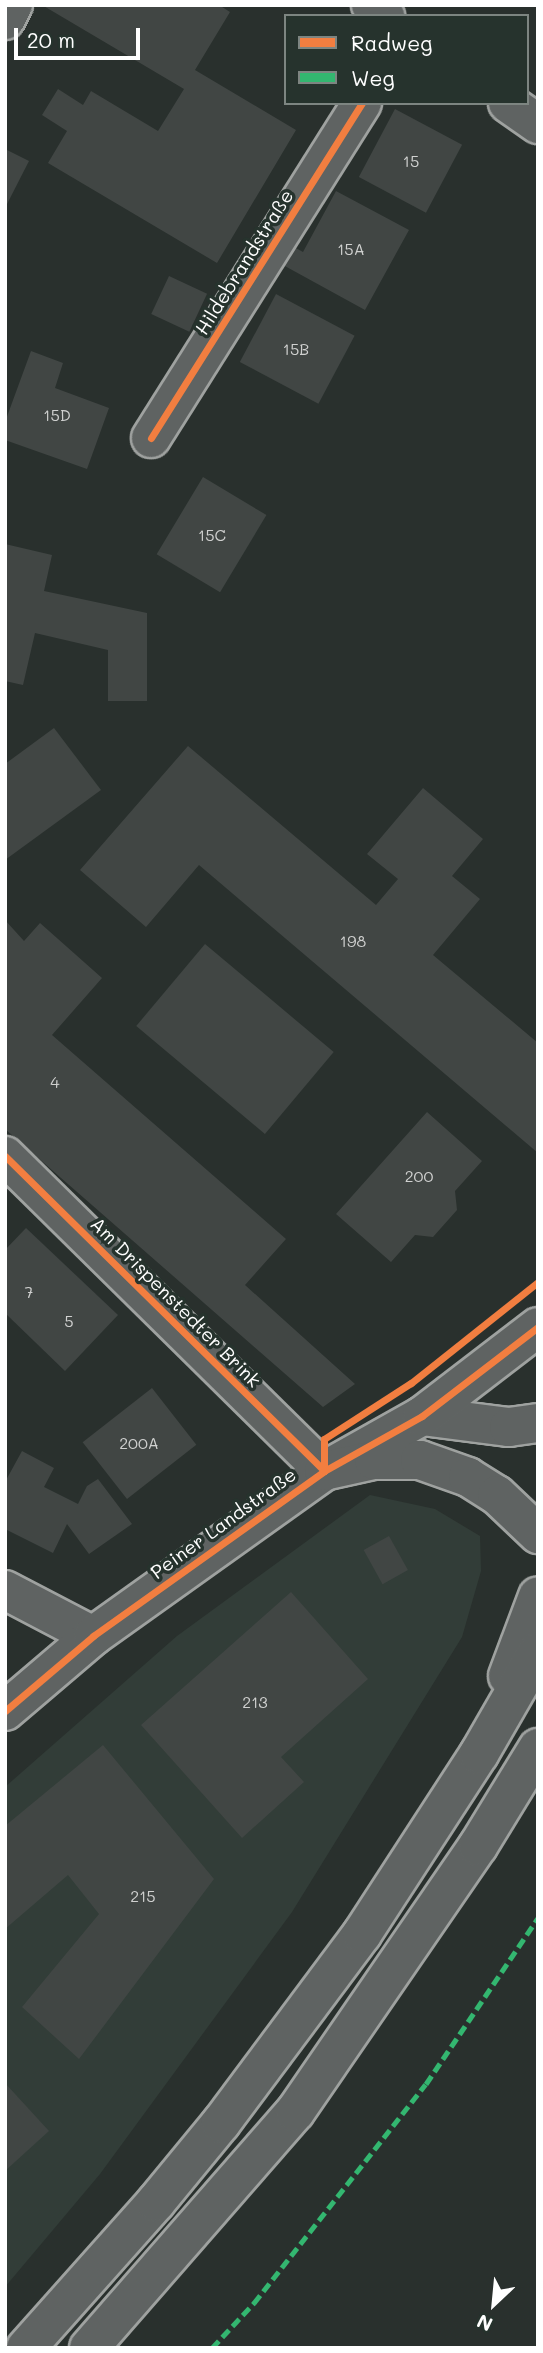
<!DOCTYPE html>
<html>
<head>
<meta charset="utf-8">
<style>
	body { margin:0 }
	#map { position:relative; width:543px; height:2353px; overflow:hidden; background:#29302d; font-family:Mali,sans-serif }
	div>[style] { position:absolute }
	.built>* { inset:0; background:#323d38 }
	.building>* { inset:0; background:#414644; transform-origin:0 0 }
	.roads { filter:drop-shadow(2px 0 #9fa2a0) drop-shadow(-2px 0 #9fa2a0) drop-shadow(0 2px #9fa2a0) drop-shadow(0 -2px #9fa2a0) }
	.minor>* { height:38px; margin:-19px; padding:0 19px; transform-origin:19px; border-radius:19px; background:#5f6362 }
	.highway>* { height:38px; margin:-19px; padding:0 19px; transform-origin:19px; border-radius:19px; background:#5f6362 }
	.quiet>* { height:5px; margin-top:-2.5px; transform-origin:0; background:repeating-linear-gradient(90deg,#33b770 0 10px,transparent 0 15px) }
	.cycleway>* { height:7px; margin:-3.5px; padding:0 3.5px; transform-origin:3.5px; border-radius:3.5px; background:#f27e40 }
	span { translate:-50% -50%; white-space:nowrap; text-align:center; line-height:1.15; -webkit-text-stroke:7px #26332d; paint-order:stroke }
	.number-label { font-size:16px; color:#d0d1d0 }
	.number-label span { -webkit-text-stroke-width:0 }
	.street-label { font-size:19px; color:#fff }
	.frame { position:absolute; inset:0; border:7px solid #fff; pointer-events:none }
	.legend { position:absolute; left:284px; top:14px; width:245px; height:91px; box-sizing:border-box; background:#26332d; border:2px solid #7d8581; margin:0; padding:9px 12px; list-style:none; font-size:21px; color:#fff }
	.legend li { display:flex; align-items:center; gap:14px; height:35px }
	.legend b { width:35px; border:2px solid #7d8581 }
	.north { position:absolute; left:459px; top:2269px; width:70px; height:70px; -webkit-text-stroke:5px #26332d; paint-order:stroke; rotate:206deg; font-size:19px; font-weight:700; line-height:28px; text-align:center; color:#fff }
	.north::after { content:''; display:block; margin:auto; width:24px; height:32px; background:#fff; clip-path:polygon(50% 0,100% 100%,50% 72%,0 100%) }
	.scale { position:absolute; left:14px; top:28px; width:126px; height:32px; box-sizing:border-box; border:4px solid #fff; border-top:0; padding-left:9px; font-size:21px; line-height:24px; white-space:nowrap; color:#fff; -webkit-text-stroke:5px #26332d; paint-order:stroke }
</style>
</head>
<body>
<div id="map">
	<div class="built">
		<div style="clip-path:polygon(370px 1495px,435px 1509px,480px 1536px,481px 1571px,462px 1637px,292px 1912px,100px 2174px,5px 2287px,5px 1787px,177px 1636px)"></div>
	</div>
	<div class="building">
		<div style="clip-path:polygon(42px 5px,219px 5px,230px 12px,195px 70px,296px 130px,217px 263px,48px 163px,67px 131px,42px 115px,58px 89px,83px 105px,91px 91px,158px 131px,184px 89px)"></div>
		<div style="left:395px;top:109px;width:76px;height:77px;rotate:28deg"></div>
		<div style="clip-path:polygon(5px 149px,29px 161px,5px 208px)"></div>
		<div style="clip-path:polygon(336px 191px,409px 230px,365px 310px,283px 265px,294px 247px,303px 252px)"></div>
		<div style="left:169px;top:276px;width:42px;height:42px;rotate:25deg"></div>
		<div style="left:276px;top:294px;width:89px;height:77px;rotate:28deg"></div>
		<div style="clip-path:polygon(31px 351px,63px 363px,55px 388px,109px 408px,87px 469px,5px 440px,5px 422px)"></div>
		<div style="left:203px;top:477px;width:74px;height:90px;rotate:31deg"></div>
		<div style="clip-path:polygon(5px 544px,52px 555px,44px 591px,147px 613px,147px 701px,108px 701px,108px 650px,35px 633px,23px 685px,5px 681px)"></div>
		<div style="clip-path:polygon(54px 728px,101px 790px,5px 860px,5px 764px)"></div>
		<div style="clip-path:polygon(188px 746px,376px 905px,398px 879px,367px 854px,423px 788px,483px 839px,452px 876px,480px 899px,433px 955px,538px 1043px,538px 1153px,199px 865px,146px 927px,80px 870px)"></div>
		<div style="clip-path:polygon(5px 920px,24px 941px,40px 923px,102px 978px,52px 1035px,286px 1239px,245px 1285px,355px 1384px,323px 1407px,5px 1129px)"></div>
		<div style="left:205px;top:944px;width:168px;height:107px;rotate:40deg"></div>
		<div style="clip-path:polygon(427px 1112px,482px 1161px,455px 1191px,457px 1210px,433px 1237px,415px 1235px,391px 1262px,336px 1214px)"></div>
		<div style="clip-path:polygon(26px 1228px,118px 1315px,65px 1371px,5px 1313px,5px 1250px)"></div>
		<div style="left:152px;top:1388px;width:72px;height:88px;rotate:52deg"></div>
		<div style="clip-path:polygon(22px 1451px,54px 1468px,44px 1487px,78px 1504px,87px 1486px,98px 1479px,132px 1524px,89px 1554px,67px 1524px,53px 1553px,5px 1529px,5px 1482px)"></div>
		<div style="left:389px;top:1536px;width:39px;height:29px;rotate:61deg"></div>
		<div style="clip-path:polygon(291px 1592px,368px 1679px,281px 1757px,304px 1782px,242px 1838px,141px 1725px)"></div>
		<div style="clip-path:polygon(103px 1745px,214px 1879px,79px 2059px,22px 2007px,99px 1914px,68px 1875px,5px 1929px,5px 1826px)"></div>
		<div style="clip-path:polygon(5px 2083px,49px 2131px,5px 2171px)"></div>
	</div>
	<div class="roads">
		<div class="minor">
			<div style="left:371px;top:5px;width:18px;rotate:38deg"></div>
			<div style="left:5px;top:20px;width:17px;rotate:-62deg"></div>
			<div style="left:508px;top:103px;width:37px;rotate:35deg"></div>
			<div style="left:151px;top:438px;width:396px;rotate:-57.8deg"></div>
			<div style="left:5px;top:1156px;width:448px;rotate:44.6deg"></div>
			<div style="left:422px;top:1416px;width:88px;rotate:7.2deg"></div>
			<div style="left:509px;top:1427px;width:29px;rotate:-8deg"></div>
			<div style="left:5px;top:1590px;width:99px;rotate:27.6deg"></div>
			<div style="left:5px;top:1711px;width:116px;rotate:-40.4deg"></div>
			<div style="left:93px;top:1636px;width:284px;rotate:-35.5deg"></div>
			<div style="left:324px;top:1471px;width:112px;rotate:-29.3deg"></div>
			<div style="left:422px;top:1416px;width:146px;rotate:-37.5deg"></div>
		</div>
		<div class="highway">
			<div style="left:324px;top:1471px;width:51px;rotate:-12.4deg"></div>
			<div style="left:374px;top:1460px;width:46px"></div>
			<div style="left:420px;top:1460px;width:51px;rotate:19.5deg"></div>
			<div style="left:468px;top:1477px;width:34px;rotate:32deg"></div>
			<div style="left:497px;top:1495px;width:57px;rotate:43.6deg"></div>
			<div style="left:508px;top:1676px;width:85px;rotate:-69.4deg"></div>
			<div style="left:26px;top:2348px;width:195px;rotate:-48.3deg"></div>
			<div style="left:156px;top:2202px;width:102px;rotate:-50.6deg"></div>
			<div style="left:221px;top:2123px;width:236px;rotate:-53.3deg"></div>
			<div style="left:362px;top:1934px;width:215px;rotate:-57deg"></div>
			<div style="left:479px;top:1754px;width:118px;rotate:-60deg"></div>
			<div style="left:89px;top:2348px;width:313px;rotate:-48.9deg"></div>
			<div style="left:295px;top:2112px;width:323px;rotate:-55.5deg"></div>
			<div style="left:478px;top:1846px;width:115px;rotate:-58.5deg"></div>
		</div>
	</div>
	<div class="quiet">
		<div style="left:212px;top:2348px;width:62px;rotate:-47deg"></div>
		<div style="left:254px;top:2303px;width:278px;rotate:-51.9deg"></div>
		<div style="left:426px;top:2084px;width:200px;rotate:-56deg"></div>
	</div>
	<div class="cycleway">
		<div style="left:151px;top:438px;width:396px;rotate:-57.8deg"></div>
		<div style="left:5px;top:1156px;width:448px;rotate:44.6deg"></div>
		<div style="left:324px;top:1471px;width:32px;rotate:-90deg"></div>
		<div style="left:324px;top:1439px;width:103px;rotate:-32.8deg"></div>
		<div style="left:411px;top:1383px;width:162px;rotate:-38.5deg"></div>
		<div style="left:5px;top:1711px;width:116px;rotate:-40.4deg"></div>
		<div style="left:93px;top:1636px;width:284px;rotate:-35.5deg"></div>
		<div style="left:324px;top:1471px;width:112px;rotate:-29.3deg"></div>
		<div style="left:422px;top:1416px;width:146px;rotate:-37.5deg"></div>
	</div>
	<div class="number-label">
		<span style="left:411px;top:161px">15</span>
		<span style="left:351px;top:249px">15A</span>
		<span style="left:296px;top:349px">15B</span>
		<span style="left:57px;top:415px">15D</span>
		<span style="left:212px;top:535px">15C</span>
		<span style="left:353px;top:941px">198</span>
		<span style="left:55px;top:1082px">4</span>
		<span style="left:419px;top:1176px">200</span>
		<span style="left:29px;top:1292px">7</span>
		<span style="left:69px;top:1321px">5</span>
		<span style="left:139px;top:1443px">200A</span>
		<span style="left:255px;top:1702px">213</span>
		<span style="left:143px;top:1896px">215</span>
	</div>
	<div class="street-label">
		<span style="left:244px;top:262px;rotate:-58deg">Hildebrandstraße</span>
		<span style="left:176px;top:1302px;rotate:45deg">Am Drispenstedter Brink</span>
		<span style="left:223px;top:1523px;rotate:-36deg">Peiner Landstraße</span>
	</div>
	<div class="frame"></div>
	<ul class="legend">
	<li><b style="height:9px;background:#f27e40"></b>Radweg</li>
	<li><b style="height:9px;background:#33b770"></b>Weg</li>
	</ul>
	<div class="north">N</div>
	<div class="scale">20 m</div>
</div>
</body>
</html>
